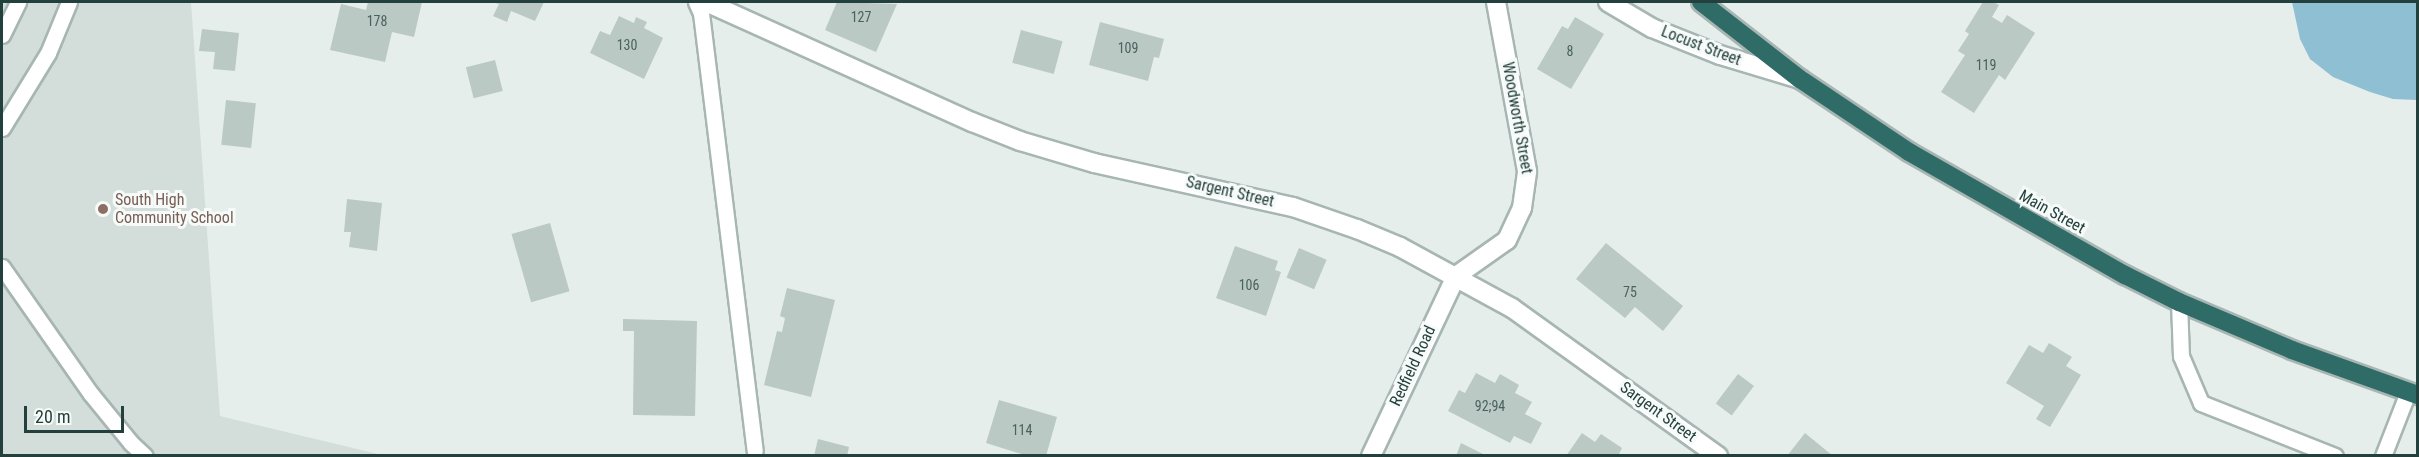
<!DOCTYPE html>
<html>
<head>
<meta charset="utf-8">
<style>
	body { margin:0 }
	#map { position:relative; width:2419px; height:457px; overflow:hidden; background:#e5eeeb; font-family:"Roboto Condensed",sans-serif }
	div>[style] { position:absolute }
	.built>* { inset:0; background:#d3deda }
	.water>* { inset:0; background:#8ebfd2 }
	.building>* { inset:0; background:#bac9c4; transform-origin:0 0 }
	.roads { filter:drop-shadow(2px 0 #a7b6b3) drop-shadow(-2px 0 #a7b6b3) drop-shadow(0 2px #a7b6b3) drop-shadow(0 -2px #a7b6b3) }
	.lane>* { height:15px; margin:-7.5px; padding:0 7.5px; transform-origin:7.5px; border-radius:7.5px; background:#fff }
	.street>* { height:18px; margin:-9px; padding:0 9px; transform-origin:9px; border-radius:9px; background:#fff }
	.highway>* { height:18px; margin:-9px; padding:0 9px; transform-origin:9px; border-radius:9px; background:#306c67 }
	.dots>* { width:16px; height:16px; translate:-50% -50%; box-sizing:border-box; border:3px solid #f6faf8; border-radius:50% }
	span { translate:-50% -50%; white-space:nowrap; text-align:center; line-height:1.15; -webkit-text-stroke:6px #f6faf8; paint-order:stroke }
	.number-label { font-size:14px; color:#4a625e }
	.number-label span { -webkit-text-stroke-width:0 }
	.street-label { font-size:16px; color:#24403c }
	.education-label { font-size:16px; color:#785e54 }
	.left { translate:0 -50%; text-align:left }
	.frame { position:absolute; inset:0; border:3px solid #24403c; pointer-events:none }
	.scale { position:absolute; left:24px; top:406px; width:100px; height:27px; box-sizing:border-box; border:3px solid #24403c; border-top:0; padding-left:8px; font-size:18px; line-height:21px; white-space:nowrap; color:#24403c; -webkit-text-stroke:4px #f6faf8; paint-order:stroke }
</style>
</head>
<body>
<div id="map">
	<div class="built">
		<div style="clip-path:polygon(2px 2px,191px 2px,220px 416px,382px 455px,2px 455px)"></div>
	</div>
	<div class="water">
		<div style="clip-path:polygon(2292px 2px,2417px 2px,2417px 100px,2393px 99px,2370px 92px,2333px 77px,2310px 59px,2300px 39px)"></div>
	</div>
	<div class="building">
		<div style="clip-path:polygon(368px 2px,422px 2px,414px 37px,392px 32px,385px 62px,330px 50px,341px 4px,366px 10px)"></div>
		<div style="clip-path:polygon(492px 2px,544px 2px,535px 21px,511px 11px,507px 22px,493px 16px,499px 4px)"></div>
		<div style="clip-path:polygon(837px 2px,897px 4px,876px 52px,825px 30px)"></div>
		<div style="clip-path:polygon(1983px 2px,1993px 2px,1999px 5px,1992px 17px,2002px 23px,2007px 15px,2035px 33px,2005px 80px,1999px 75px,1974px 113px,1941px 92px,1965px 55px,1958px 51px,1969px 34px,1965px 31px)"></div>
		<div style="clip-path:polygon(619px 16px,634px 23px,636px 17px,647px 22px,644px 28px,663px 38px,644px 79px,590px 53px,600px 31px,610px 35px)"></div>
		<div style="clip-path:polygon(1575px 17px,1604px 34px,1571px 89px,1537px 69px,1562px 26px,1568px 29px)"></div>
		<div style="clip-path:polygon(1100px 22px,1164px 39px,1159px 58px,1154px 57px,1148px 81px,1089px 65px)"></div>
		<div style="clip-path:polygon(202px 29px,239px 33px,235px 71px,213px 69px,215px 52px,199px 51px)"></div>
		<div style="left:1021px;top:30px;width:43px;height:34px;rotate:15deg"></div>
		<div style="left:495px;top:60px;width:32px;height:30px;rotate:76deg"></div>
		<div style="left:226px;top:100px;width:30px;height:45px;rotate:6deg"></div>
		<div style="clip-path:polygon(347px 199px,382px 203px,377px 251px,349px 247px,351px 232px,344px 232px)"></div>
		<div style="left:550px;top:223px;width:71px;height:40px;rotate:74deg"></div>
		<div style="clip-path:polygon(1606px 243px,1683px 306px,1663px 331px,1635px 307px,1625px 318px,1576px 279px)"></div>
		<div style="clip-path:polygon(1235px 246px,1278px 261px,1275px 270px,1281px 272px,1266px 316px,1216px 298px)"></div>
		<div style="left:1299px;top:248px;width:30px;height:32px;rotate:23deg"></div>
		<div style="clip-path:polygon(787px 288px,835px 300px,811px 397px,764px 385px,777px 331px,782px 332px,785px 318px,780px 316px)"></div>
		<div style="clip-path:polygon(623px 319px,697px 321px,695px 416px,633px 415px,634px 331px,623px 331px)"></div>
		<div style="clip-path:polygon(2049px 343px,2072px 357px,2066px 366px,2081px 375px,2050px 427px,2036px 419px,2044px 406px,2006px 383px,2029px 345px,2043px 353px)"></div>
		<div style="clip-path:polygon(1476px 373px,1495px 383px,1500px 374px,1519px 385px,1515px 393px,1532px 402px,1525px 414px,1542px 423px,1531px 444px,1514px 436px,1510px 443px,1448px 411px,1459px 390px,1465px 393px)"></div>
		<div style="left:1738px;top:374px;width:20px;height:37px;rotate:37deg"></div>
		<div style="clip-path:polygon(999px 400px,1057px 417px,1046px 456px,1028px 456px,986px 443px)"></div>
		<div style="clip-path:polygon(1582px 433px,1595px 442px,1601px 434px,1622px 448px,1618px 456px,1566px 456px)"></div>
		<div style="clip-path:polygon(1805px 433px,1833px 456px,1787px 456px)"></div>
		<div style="clip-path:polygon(818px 439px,849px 447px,847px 456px,814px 456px)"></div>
		<div style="clip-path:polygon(1461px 443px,1487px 456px,1456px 456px)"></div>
	</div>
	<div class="roads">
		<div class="lane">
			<div style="left:696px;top:2px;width:12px;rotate:66deg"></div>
			<div style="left:701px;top:13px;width:441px;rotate:83deg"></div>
			<div style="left:2px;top:35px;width:37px;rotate:-64deg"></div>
			<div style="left:2px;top:128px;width:88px;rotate:-58.5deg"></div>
			<div style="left:48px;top:53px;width:55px;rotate:-67.6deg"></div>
			<div style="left:2px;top:267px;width:155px;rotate:55deg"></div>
			<div style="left:91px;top:394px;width:63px;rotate:50.8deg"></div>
			<div style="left:131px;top:443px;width:19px;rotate:43deg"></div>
			<div style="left:2179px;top:302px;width:54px;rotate:87.9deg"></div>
			<div style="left:2181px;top:356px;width:51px;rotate:66.9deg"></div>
			<div style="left:2201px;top:403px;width:144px;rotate:21.6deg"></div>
			<div style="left:2383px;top:456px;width:69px;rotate:-68.7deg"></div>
		</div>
		<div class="street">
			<div style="left:706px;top:2px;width:292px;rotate:24.3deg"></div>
			<div style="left:972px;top:122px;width:52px;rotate:21.6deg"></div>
			<div style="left:1020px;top:141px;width:77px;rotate:16.6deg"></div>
			<div style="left:1094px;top:163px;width:204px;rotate:12.5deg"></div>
			<div style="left:1293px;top:207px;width:68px;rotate:19deg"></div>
			<div style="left:1357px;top:229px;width:47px;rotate:22.7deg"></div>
			<div style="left:1400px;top:247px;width:128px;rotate:28.6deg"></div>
			<div style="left:1512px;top:308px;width:254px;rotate:35.7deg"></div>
			<div style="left:1608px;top:2px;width:51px;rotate:30.6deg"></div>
			<div style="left:1652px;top:28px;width:73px;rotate:21.7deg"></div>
			<div style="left:1720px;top:55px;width:84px;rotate:16.7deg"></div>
			<div style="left:1371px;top:456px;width:199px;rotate:-64.7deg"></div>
			<div style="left:1456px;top:276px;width:62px;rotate:-35.2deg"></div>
			<div style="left:1507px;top:240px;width:35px;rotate:-65deg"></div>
			<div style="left:1522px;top:208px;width:37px;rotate:-82deg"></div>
			<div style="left:1527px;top:171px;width:172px;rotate:-100.4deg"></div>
		</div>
		<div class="highway">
			<div style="left:1701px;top:2px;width:125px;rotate:37.9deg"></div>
			<div style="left:1800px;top:79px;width:131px;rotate:33.8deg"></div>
			<div style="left:1909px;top:152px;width:249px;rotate:29.7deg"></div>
			<div style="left:2125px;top:275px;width:60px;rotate:26.6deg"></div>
			<div style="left:2179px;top:302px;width:123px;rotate:23deg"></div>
			<div style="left:2292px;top:350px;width:134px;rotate:19.7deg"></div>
		</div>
	</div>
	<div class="dots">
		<div style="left:103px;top:209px;background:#8d6e63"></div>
	</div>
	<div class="number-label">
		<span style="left:861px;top:17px">127</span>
		<span style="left:377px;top:21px">178</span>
		<span style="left:627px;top:45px">130</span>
		<span style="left:1128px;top:48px">109</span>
		<span style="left:1570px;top:51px">8</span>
		<span style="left:1986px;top:65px">119</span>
		<span style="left:1249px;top:285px">106</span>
		<span style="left:1630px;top:292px">75</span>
		<span style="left:1490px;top:406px">92;94</span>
		<span style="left:1022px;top:430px">114</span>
	</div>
	<div class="street-label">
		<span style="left:1701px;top:46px;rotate:21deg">Locust Street</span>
		<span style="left:1517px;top:118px;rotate:80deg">Woodworth Street</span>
		<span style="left:1230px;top:192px;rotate:13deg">Sargent Street</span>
		<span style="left:2052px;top:212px;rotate:29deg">Main Street</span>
		<span style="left:1413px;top:366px;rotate:-65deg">Redfield Road</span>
		<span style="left:1658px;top:412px;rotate:36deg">Sargent Street</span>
	</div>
	<div class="education-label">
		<span class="left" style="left:115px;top:209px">South High<br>Community School</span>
	</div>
	<div class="frame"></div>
	<div class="scale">20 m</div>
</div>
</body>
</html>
